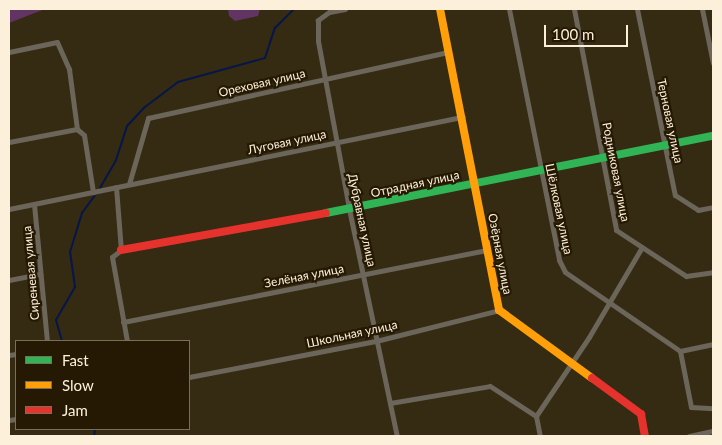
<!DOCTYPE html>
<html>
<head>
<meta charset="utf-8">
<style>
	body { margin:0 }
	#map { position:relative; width:722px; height:445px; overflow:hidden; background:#352a12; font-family:Lato,sans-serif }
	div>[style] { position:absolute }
	.green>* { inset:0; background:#623464 }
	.stream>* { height:2px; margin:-1px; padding:0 1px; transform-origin:1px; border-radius:1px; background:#05164a }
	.street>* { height:5px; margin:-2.5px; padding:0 2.5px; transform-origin:2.5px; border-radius:2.5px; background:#6b655a }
	.fast>* { height:8px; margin:-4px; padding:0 4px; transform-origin:4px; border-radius:4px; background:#30b455 }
	.slow>* { height:8px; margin:-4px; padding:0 4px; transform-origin:4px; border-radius:4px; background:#ff9f0a }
	.jam>* { height:8px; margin:-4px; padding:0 4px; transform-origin:4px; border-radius:4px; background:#e5322d }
	span { translate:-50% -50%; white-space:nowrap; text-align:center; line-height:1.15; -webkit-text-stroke:4.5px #251904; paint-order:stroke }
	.street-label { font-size:12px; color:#fdf0da }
	.frame { position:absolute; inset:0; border:10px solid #fdf0da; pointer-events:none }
	.legend { position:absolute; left:15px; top:340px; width:175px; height:90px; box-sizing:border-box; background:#251904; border:1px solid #7b6f5a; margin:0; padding:6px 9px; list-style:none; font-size:15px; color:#fdf0da }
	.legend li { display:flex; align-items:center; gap:10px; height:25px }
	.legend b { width:25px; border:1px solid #7b6f5a }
	.scale { position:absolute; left:544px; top:25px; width:84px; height:22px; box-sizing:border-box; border:2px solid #fdf0da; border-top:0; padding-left:6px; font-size:15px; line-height:18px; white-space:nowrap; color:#fdf0da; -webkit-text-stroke:4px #251904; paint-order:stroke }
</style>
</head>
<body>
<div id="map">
	<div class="green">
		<div style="clip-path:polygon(9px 9px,45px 9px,9px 23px)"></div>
		<div style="clip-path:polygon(228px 9px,260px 9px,258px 16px,235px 21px,229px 16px)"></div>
	</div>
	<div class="stream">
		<div style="left:100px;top:188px;width:32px;rotate:-60deg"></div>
		<div style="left:116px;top:160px;width:36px;rotate:-72deg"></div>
		<div style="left:127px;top:126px;width:26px;rotate:-47deg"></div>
		<div style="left:145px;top:107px;width:41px;rotate:-37.1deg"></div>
		<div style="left:178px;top:82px;width:90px;rotate:-15.4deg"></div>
		<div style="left:265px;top:58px;width:32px;rotate:-72deg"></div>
		<div style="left:275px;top:28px;width:27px;rotate:-45deg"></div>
		<div style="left:62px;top:341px;width:22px;rotate:-106deg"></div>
		<div style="left:56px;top:320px;width:38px;rotate:-60deg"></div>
		<div style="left:75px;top:287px;width:35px;rotate:-98deg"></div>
		<div style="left:70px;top:252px;width:41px;rotate:-72.9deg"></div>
		<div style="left:82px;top:213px;width:26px;rotate:-54deg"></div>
		<div style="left:94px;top:436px;width:7px;rotate:-82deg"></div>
	</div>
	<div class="street">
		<div style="left:345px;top:9px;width:16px;rotate:169deg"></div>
		<div style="left:329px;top:12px;width:14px;rotate:144deg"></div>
		<div style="left:318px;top:20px;width:21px;rotate:90deg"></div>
		<div style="left:318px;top:41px;width:171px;rotate:79.5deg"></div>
		<div style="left:349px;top:209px;width:232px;rotate:78.1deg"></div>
		<div style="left:509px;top:9px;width:256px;rotate:78.7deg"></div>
		<div style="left:559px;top:260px;width:13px;rotate:63deg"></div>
		<div style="left:565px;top:272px;width:140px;rotate:34.5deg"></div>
		<div style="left:680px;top:351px;width:34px;rotate:-12deg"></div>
		<div style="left:574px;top:9px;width:225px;rotate:79.2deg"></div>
		<div style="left:616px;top:230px;width:84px;rotate:33.3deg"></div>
		<div style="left:686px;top:276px;width:27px;rotate:-8deg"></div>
		<div style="left:637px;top:9px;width:190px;rotate:78.5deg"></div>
		<div style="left:675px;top:195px;width:27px;rotate:33deg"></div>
		<div style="left:698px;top:210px;width:15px;rotate:-11deg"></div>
		<div style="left:702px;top:9px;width:55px;rotate:78.5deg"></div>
		<div style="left:9px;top:52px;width:49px;rotate:-11.8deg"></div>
		<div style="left:57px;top:42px;width:30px;rotate:66deg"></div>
		<div style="left:69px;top:69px;width:61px;rotate:82.4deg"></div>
		<div style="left:77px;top:129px;width:9px;rotate:41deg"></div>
		<div style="left:84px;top:135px;width:58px;rotate:81deg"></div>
		<div style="left:9px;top:142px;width:69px;rotate:-10.8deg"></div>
		<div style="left:129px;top:184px;width:69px;rotate:-73.9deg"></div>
		<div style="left:148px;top:118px;width:306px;rotate:-12.4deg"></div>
		<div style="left:116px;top:187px;width:63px;rotate:85.5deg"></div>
		<div style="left:121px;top:250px;width:11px;rotate:142deg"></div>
		<div style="left:112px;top:257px;width:85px;rotate:79.9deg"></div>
		<div style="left:34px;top:204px;width:138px;rotate:84.6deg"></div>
		<div style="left:9px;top:209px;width:463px;rotate:-11.5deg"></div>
		<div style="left:9px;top:280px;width:32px;rotate:-11deg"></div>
		<div style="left:123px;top:322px;width:372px;rotate:-11.2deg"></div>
		<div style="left:680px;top:351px;width:57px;rotate:78.9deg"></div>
		<div style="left:691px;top:407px;width:22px;rotate:3deg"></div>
		<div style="left:9px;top:355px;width:7px;rotate:-8deg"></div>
		<div style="left:189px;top:377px;width:190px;rotate:-10.9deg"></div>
		<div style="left:376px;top:341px;width:127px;rotate:-14.1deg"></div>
		<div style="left:390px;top:403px;width:101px;rotate:-9.6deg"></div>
		<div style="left:490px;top:386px;width:55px;rotate:33.1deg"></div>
		<div style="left:536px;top:416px;width:20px;rotate:79deg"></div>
		<div style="left:536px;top:416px;width:95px;rotate:-56.1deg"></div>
		<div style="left:589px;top:337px;width:104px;rotate:-59.5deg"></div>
		<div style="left:9px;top:420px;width:7px;rotate:-8deg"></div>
		<div style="left:689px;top:436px;width:25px;rotate:-12deg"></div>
	</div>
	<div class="fast">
		<div style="left:326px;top:213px;width:395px;rotate:-11.3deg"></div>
	</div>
	<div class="slow">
		<div style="left:440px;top:9px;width:307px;rotate:78.9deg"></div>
		<div style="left:499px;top:310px;width:115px;rotate:36.2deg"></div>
	</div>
	<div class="jam">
		<div style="left:121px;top:250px;width:208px;rotate:-10.2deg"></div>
		<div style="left:592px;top:378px;width:61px;rotate:36.3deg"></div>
		<div style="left:641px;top:414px;width:22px;rotate:80deg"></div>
	</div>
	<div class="street-label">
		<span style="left:262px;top:83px;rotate:-13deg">Ореховая улица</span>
		<span style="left:670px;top:121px;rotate:78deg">Терновая улица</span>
		<span style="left:287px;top:142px;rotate:-12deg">Луговая улица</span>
		<span style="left:616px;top:172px;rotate:79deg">Родниковая улица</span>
		<span style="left:415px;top:184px;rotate:-12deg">Отрадная улица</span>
		<span style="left:559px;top:209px;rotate:78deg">Шёлковая улица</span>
		<span style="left:362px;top:220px;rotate:78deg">Дубравная улица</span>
		<span style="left:500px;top:254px;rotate:79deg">Озёрная улица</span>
		<span style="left:31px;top:273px;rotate:-95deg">Сиреневая улица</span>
		<span style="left:304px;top:276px;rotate:-11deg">Зелёная улица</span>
		<span style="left:352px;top:334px;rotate:-12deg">Школьная улица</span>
	</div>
	<div class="frame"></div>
	<ul class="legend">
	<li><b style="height:6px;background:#30b455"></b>Fast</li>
	<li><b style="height:6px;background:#ff9f0a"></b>Slow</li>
	<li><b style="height:6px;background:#e5322d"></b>Jam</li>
	</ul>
	<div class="scale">100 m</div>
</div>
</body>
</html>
